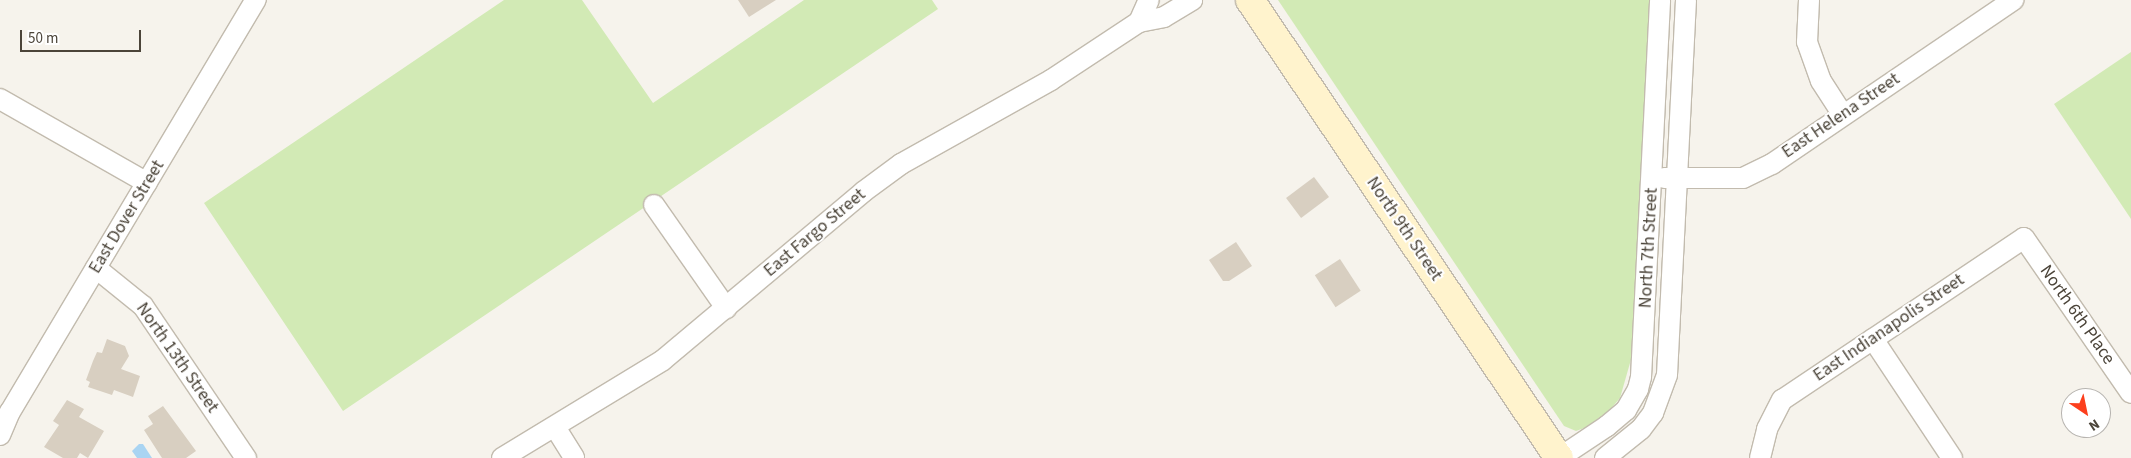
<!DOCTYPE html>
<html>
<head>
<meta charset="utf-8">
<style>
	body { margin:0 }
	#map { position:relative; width:2131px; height:458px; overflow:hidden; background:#f6f3ec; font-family:"Source Sans 3",sans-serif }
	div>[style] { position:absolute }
	.green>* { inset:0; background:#d2eab5 }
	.water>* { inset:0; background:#a9d4f2 }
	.building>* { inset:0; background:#d8cfc1; transform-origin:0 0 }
	.roads { filter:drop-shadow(1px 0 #c2bbae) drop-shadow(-1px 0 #c2bbae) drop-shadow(0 1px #c2bbae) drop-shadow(0 -1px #c2bbae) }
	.minor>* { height:20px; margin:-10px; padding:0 10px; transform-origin:10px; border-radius:10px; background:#fff }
	.secondary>* { height:28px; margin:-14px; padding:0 14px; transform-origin:14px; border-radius:14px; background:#fff3cd }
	span { translate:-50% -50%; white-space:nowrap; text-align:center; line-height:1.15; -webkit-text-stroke:4px #fff; paint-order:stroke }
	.street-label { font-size:18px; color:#4b4439 }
	.north { position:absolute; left:2061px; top:388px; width:50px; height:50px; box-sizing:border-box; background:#fff; border:1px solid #b7b4b0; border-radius:50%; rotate:146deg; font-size:14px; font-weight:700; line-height:20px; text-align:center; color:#4b4439 }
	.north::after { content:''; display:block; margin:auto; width:18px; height:22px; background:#fc3f1d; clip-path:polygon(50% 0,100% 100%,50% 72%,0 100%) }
	.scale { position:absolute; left:20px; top:30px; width:121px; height:22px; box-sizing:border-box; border:2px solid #4b4439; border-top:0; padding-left:6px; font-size:15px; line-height:18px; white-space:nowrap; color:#4b4439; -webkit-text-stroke:4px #fff; paint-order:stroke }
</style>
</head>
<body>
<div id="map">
	<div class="green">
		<div style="clip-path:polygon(504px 0,582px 0,653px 103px,804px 0,932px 0,938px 9px,343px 411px,204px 203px)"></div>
		<div style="clip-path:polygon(1278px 0,1650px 0,1632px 356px,1620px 398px,1609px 411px,1587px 427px,1576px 431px,1564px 426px)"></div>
		<div style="clip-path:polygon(2131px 52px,2131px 219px,2054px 104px)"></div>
	</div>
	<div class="water">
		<div style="clip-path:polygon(139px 444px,143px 444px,152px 458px,137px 458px,132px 451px)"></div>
	</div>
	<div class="building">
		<div style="clip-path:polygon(738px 0,776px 0,749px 17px)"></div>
		<div style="left:1314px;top:177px;width:25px;height:35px;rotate:53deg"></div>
		<div style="clip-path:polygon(1236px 242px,1252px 266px,1229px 281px,1223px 281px,1209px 260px)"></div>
		<div style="left:1340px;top:259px;width:38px;height:30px;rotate:57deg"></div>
		<div style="clip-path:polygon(107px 339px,125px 346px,129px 356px,121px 369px,140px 376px,133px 397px,114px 390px,112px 395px,88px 387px,90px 382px,86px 380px,93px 361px,97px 352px,102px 353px)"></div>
		<div style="clip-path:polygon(67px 400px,84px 409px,79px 417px,104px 431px,88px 458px,80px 453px,77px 458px,63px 458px,44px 447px,59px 425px,53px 421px)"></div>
		<div style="clip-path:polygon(163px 406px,196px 451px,186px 458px,162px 458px,144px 430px,153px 424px,148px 416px)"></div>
	</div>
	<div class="roads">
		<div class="minor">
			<div style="left:1809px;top:0;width:42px;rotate:92.7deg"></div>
			<div style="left:1807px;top:42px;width:41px;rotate:70.3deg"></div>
			<div style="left:1821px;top:81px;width:40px;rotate:57.1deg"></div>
			<div style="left:1139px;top:22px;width:24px;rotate:-66deg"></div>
			<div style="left:0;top:99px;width:169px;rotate:29.7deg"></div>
			<div style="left:1664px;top:178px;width:79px"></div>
			<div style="left:1743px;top:178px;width:32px;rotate:-26deg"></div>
			<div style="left:1772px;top:164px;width:292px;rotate:-34.2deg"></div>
			<div style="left:654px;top:205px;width:126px;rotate:55deg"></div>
			<div style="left:96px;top:268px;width:60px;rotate:39deg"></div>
			<div style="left:143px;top:306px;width:184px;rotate:55.9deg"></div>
			<div style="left:1873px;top:339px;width:143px;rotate:56.4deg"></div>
			<div style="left:555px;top:427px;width:36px;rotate:58deg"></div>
			<div style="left:0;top:435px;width:25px;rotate:-67deg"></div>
			<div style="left:10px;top:412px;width:480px;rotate:-59.2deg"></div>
			<div style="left:502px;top:458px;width:188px;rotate:-31.3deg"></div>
			<div style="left:663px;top:360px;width:261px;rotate:-40deg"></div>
			<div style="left:863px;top:192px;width:47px;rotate:-36.4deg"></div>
			<div style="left:901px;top:164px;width:172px;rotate:-29.2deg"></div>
			<div style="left:1051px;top:80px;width:105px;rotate:-33.4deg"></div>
			<div style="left:1139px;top:22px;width:25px;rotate:-11deg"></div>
			<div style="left:1164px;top:17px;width:33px;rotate:-31deg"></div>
			<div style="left:1559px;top:458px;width:58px;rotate:-33.7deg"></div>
			<div style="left:1607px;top:426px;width:25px;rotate:-40deg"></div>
			<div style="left:1626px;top:410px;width:24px;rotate:-60deg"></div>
			<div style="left:1638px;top:389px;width:12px;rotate:-76deg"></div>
			<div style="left:1641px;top:377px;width:377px;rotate:-87.1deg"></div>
			<div style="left:1605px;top:458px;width:46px;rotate:-38.9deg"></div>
			<div style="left:1641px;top:429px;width:20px;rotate:-53deg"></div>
			<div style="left:1653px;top:413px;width:40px;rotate:-69.8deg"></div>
			<div style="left:1667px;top:375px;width:375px;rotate:-87.1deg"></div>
			<div style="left:1760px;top:458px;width:30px;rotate:-76deg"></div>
			<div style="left:1767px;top:429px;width:33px;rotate:-63deg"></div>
			<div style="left:1782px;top:400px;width:291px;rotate:-33.8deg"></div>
			<div style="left:2024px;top:238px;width:188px;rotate:55.4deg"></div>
		</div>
		<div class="secondary">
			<div style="left:1250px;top:0;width:552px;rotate:55.99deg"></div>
		</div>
	</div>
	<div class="street-label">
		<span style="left:1841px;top:116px;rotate:-34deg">East Helena Street</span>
		<span style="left:127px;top:217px;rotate:-59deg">East Dover Street</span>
		<span style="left:1404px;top:229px;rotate:56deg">North 9th Street</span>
		<span style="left:815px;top:233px;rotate:-40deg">East Fargo Street</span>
		<span style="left:1649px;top:248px;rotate:-87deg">North 7th Street</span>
		<span style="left:2077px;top:315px;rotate:55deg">North 6th Place</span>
		<span style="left:1889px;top:328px;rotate:-34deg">East Indianapolis Street</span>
		<span style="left:177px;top:358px;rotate:55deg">North 13th Street</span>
	</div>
	<div class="north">N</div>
	<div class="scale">50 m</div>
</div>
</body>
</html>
